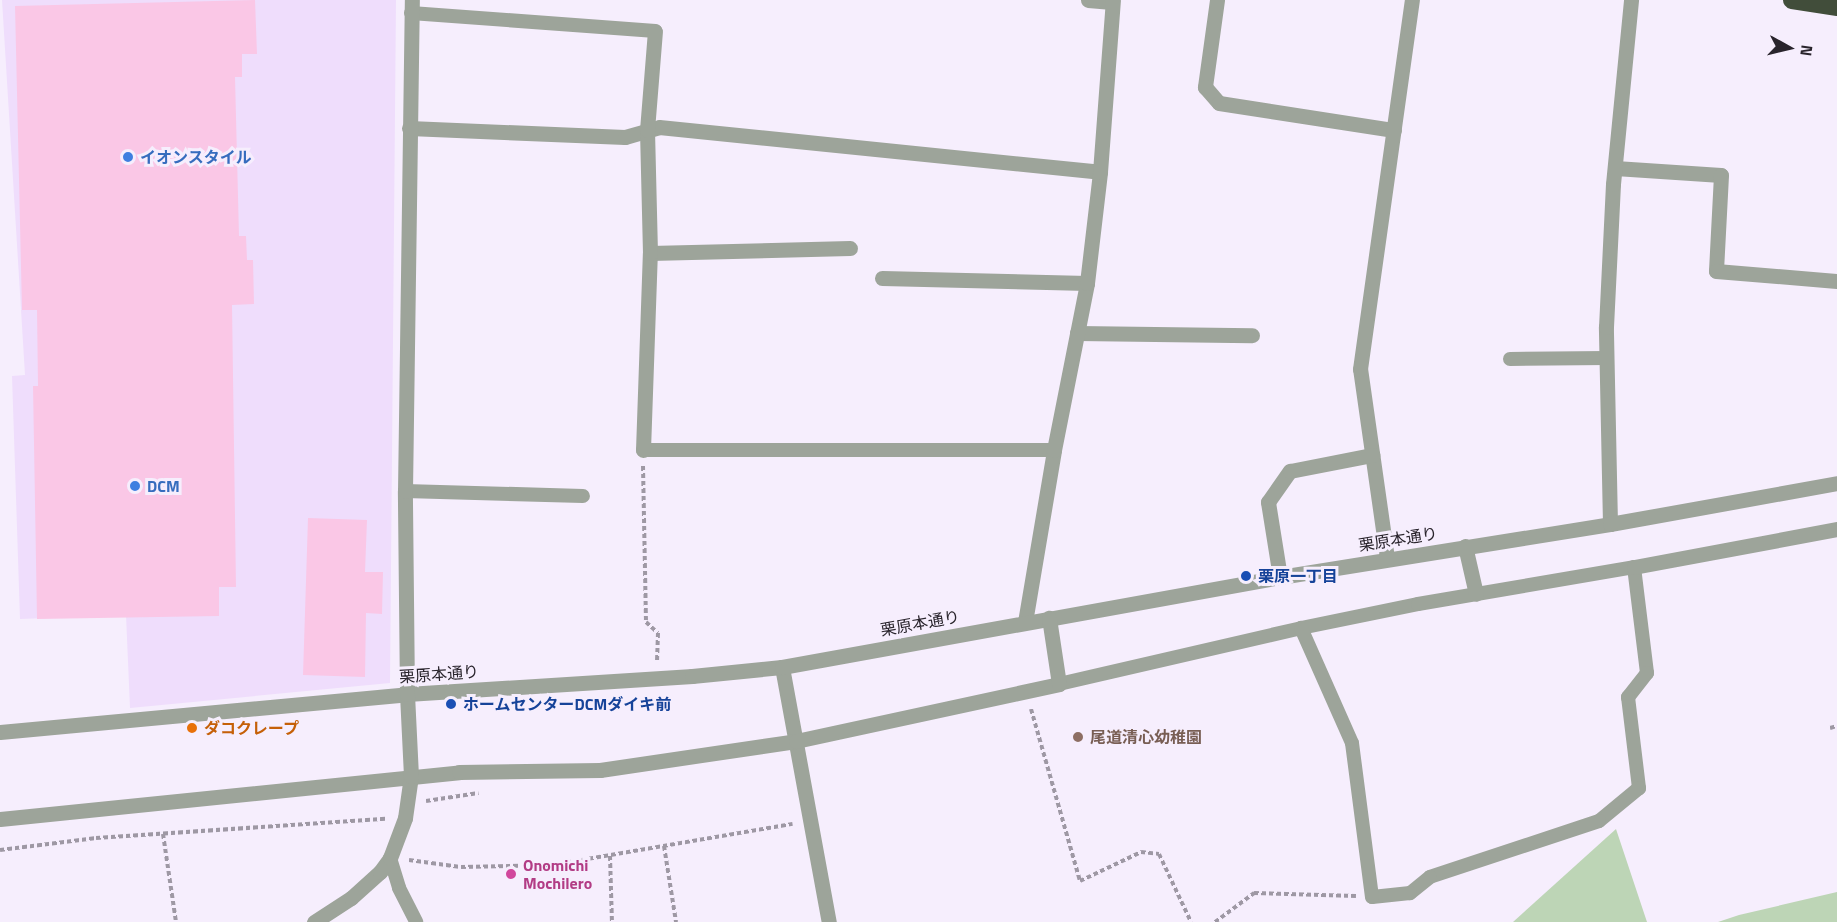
<!DOCTYPE html>
<html>
<head>
<meta charset="utf-8">
<style>
	body { margin:0 }
	#map { position:relative; width:1837px; height:922px; overflow:hidden; background:#f6eefd; font-family:"Titillium Web","Noto Sans JP",sans-serif }
	div>[style] { position:absolute }
	.built>* { inset:0; background:#efddfc }
	.green>* { inset:0; background:#bdd5b6 }
	.building>* { inset:0; background:#fac7e6 }
	.path>* { height:4px; margin-top:-2px; transform-origin:0; background:repeating-linear-gradient(90deg,#9e98a4 0 4.5px,transparent 0 7.5px) }
	.lane>* { height:14px; margin:-7px; padding:0 7px; transform-origin:7px; border-radius:7px; background:#9da49a }
	.street>* { height:15px; margin:-7.5px; padding:0 7.5px; transform-origin:7.5px; border-radius:7.5px; background:#9da49a }
	.highway>* { height:18px; margin:-9px; padding:0 9px; transform-origin:9px; border-radius:9px; background:#414d3a }
	.dots>* { width:16px; height:16px; translate:-50% -50%; box-sizing:border-box; border:3px solid #f6eefd; border-radius:50% }
	span { translate:-50% -50%; white-space:nowrap; text-align:center; line-height:1.15; -webkit-text-stroke:6px #f6eefd; paint-order:stroke }
	.shop-label { font-size:16px; color:#366cbe; font-weight:700 }
	.left { translate:0 -50%; text-align:left }
	.street-label { font-size:16px; color:#29242c }
	.transit-label { font-size:16px; color:#164399; font-weight:700 }
	.food-label { font-size:16px; color:#c56008; font-weight:700 }
	.education-label { font-size:16px; color:#785e54; font-weight:700 }
	.hotel-label { font-size:16px; color:#b23c85; font-weight:700 }
	.north { position:absolute; left:1759px; top:18px; width:60px; height:60px; -webkit-text-stroke:4px #f6eefd; paint-order:stroke; rotate:98deg; font-size:16px; font-weight:700; line-height:24px; text-align:center; color:#29242c }
	.north::after { content:''; display:block; margin:auto; width:21px; height:27px; background:#29242c; clip-path:polygon(50% 0,100% 100%,50% 72%,0 100%) }
</style>
</head>
<body>
<div id="map">
	<div class="built">
		<div style="clip-path:polygon(2px 0,396px 0,390px 683px,130px 708px,126px 615px,20px 619px,12px 376px,25px 375px)"></div>
	</div>
	<div class="green">
		<div style="clip-path:polygon(1616px 829px,1647px 922px,1513px 922px)"></div>
		<div style="clip-path:polygon(1837px 892px,1837px 922px,1718px 922px,1739px 915px)"></div>
	</div>
	<div class="building">
		<div style="clip-path:polygon(255px 0,257px 54px,242px 54px,242px 77px,235px 77px,239px 236px,246px 236px,247px 260px,253px 260px,254px 304px,232px 305px,236px 587px,219px 587px,219px 616px,37px 619px,33px 386px,38px 386px,37px 310px,22px 310px,15px 6px)"></div>
		<div style="clip-path:polygon(308px 518px,367px 520px,365px 572px,383px 572px,382px 614px,366px 613px,365px 677px,303px 675px)"></div>
	</div>
	<div class="path">
		<div style="left:643px;top:466px;width:156px;rotate:88.9deg"></div>
		<div style="left:646px;top:622px;width:16px;rotate:43deg"></div>
		<div style="left:658px;top:633px;width:27px;rotate:92deg"></div>
		<div style="left:1031px;top:709px;width:179px;rotate:74.1deg"></div>
		<div style="left:1080px;top:881px;width:68px;rotate:-25.4deg"></div>
		<div style="left:1141px;top:852px;width:18px;rotate:6deg"></div>
		<div style="left:1159px;top:854px;width:75px;rotate:64.8deg"></div>
		<div style="left:1830px;top:728px;width:7px;rotate:-16deg"></div>
		<div style="left:426px;top:801px;width:53px;rotate:-8.7deg"></div>
		<div style="left:163px;top:834px;width:89px;rotate:81.6deg"></div>
		<div style="left:664px;top:846px;width:77px;rotate:81deg"></div>
		<div style="left:0;top:850px;width:97px;rotate:-7.1deg"></div>
		<div style="left:96px;top:838px;width:290px;rotate:-3.8deg"></div>
		<div style="left:610px;top:856px;width:66px;rotate:88.3deg"></div>
		<div style="left:409px;top:860px;width:52px;rotate:7.7deg"></div>
		<div style="left:461px;top:867px;width:91px;rotate:-1.3deg"></div>
		<div style="left:552px;top:865px;width:244px;rotate:-9.7deg"></div>
		<div style="left:1215px;top:922px;width:49px;rotate:-36.6deg"></div>
		<div style="left:1254px;top:893px;width:102px;rotate:1.7deg"></div>
	</div>
	<div class="lane">
		<div style="left:411px;top:13px;width:245px;rotate:4.2deg"></div>
		<div style="left:1510px;top:359px;width:97px;rotate:-0.6deg"></div>
		<div style="left:643px;top:450px;width:411px"></div>
		<div style="left:405px;top:491px;width:178px;rotate:1.6deg"></div>
		<div style="left:1059px;top:684px;width:248px;rotate:-13deg"></div>
		<div style="left:1301px;top:628px;width:119px;rotate:-11.6deg"></div>
		<div style="left:1418px;top:604px;width:219px;rotate:-9.7deg"></div>
		<div style="left:1634px;top:567px;width:107px;rotate:83deg"></div>
		<div style="left:1647px;top:673px;width:31px;rotate:128deg"></div>
		<div style="left:1628px;top:697px;width:92px;rotate:83.1deg"></div>
		<div style="left:1639px;top:788px;width:52px;rotate:140.5deg"></div>
		<div style="left:1599px;top:821px;width:178px;rotate:161.7deg"></div>
		<div style="left:1430px;top:877px;width:26px;rotate:141deg"></div>
		<div style="left:1410px;top:893px;width:38px;rotate:174deg"></div>
		<div style="left:1372px;top:897px;width:155px;rotate:-97.4deg"></div>
		<div style="left:1352px;top:743px;width:126px;rotate:-113.9deg"></div>
		<div style="left:390px;top:858px;width:31px;rotate:73deg"></div>
		<div style="left:399px;top:888px;width:38px;rotate:63deg"></div>
	</div>
	<div class="street">
		<div style="left:1088px;top:0;width:24px;rotate:5deg"></div>
		<div style="left:1217px;top:0;width:88px;rotate:97.9deg"></div>
		<div style="left:1205px;top:87px;width:21px;rotate:49deg"></div>
		<div style="left:1219px;top:103px;width:177px;rotate:8.8deg"></div>
		<div style="left:409px;top:128px;width:216px;rotate:2.4deg"></div>
		<div style="left:625px;top:137px;width:35px;rotate:-16deg"></div>
		<div style="left:659px;top:127px;width:443px;rotate:5.8deg"></div>
		<div style="left:1615px;top:168px;width:106px;rotate:3.8deg"></div>
		<div style="left:1721px;top:175px;width:96px;rotate:93deg"></div>
		<div style="left:1716px;top:271px;width:121px;rotate:4.7deg"></div>
		<div style="left:650px;top:253px;width:200px;rotate:-1.4deg"></div>
		<div style="left:882px;top:278px;width:205px;rotate:1.4deg"></div>
		<div style="left:1077px;top:333px;width:175px;rotate:0.7deg"></div>
		<div style="left:643px;top:450px;width:197px;rotate:-88deg"></div>
		<div style="left:650px;top:253px;width:123px;rotate:-91.4deg"></div>
		<div style="left:647px;top:130px;width:99px;rotate:-85.4deg"></div>
		<div style="left:1610px;top:524px;width:197px;rotate:-91.2deg"></div>
		<div style="left:1606px;top:327px;width:143px;rotate:-87.2deg"></div>
		<div style="left:1613px;top:184px;width:185px;rotate:-84.4deg"></div>
		<div style="left:1465px;top:546px;width:49px;rotate:77.1deg"></div>
		<div style="left:1387px;top:558px;width:191px;rotate:-98.1deg"></div>
		<div style="left:1360px;top:369px;width:373px;rotate:-82deg"></div>
		<div style="left:1634px;top:567px;width:207px;rotate:-10.6deg"></div>
		<div style="left:1280px;top:577px;width:76px;rotate:-99.1deg"></div>
		<div style="left:1268px;top:502px;width:38px;rotate:-55deg"></div>
		<div style="left:1290px;top:471px;width:84px;rotate:-11deg"></div>
		<div style="left:1025px;top:622px;width:174px;rotate:-80.4deg"></div>
		<div style="left:1054px;top:450px;width:170px;rotate:-78.8deg"></div>
		<div style="left:1087px;top:283px;width:112px;rotate:-83.3deg"></div>
		<div style="left:1100px;top:172px;width:172px;rotate:-85.7deg"></div>
		<div style="left:782px;top:667px;width:259px;rotate:79.6deg"></div>
		<div style="left:0;top:732px;width:409px;rotate:-5.3deg"></div>
		<div style="left:407px;top:694px;width:286px;rotate:-3.6deg"></div>
		<div style="left:692px;top:676px;width:90px;rotate:-5.7deg"></div>
		<div style="left:782px;top:667px;width:506px;rotate:-10.24deg"></div>
		<div style="left:1280px;top:577px;width:334px;rotate:-9.1deg"></div>
		<div style="left:1610px;top:524px;width:231px;rotate:-10.2deg"></div>
		<div style="left:0;top:819px;width:461px;rotate:-5.8deg"></div>
		<div style="left:459px;top:772px;width:141px;rotate:-0.8deg"></div>
		<div style="left:600px;top:770px;width:198px;rotate:-8.4deg"></div>
		<div style="left:796px;top:741px;width:269px;rotate:-12.2deg"></div>
		<div style="left:1059px;top:684px;width:67px;rotate:-98.6deg"></div>
		<div style="left:314px;top:922px;width:44px;rotate:-33deg"></div>
		<div style="left:351px;top:898px;width:39px;rotate:-42deg"></div>
		<div style="left:380px;top:872px;width:17px;rotate:-54deg"></div>
		<div style="left:390px;top:858px;width:43px;rotate:-69.4deg"></div>
		<div style="left:405px;top:818px;width:42px;rotate:-81.9deg"></div>
		<div style="left:411px;top:776px;width:82px;rotate:-92.8deg"></div>
		<div style="left:407px;top:694px;width:203px;rotate:-90.6deg"></div>
		<div style="left:405px;top:491px;width:491px;rotate:-89.2deg"></div>
	</div>
	<div class="highway">
		<div style="left:1792px;top:0;width:46px;rotate:8.8deg"></div>
	</div>
	<div class="dots">
		<div style="left:128px;top:157px;background:#3f7fe0"></div>
		<div style="left:135px;top:486px;background:#3f7fe0"></div>
		<div style="left:1246px;top:576px;background:#1a4fb4"></div>
		<div style="left:451px;top:704px;background:#1a4fb4"></div>
		<div style="left:192px;top:728px;background:#e8710a"></div>
		<div style="left:1078px;top:737px;background:#8d6e63"></div>
		<div style="left:511px;top:874px;background:#d1479c"></div>
	</div>
	<div class="shop-label">
		<span class="left" style="left:140px;top:157px">イオンスタイル</span>
		<span class="left" style="left:147px;top:486px">DCM</span>
	</div>
	<div class="street-label">
		<span style="left:1398px;top:539px;rotate:-9deg">栗原本通り</span>
		<span style="left:920px;top:623px;rotate:-10deg">栗原本通り</span>
		<span style="left:439px;top:674px;rotate:-4deg">栗原本通り</span>
	</div>
	<div class="transit-label">
		<span class="left" style="left:1258px;top:576px">栗原一丁目</span>
		<span class="left" style="left:463px;top:704px">ホームセンターDCMダイキ前</span>
	</div>
	<div class="food-label">
		<span class="left" style="left:204px;top:728px">ダコクレープ</span>
	</div>
	<div class="education-label">
		<span class="left" style="left:1090px;top:737px">尾道清心幼稚園</span>
	</div>
	<div class="hotel-label">
		<span class="left" style="left:523px;top:874px">Onomichi<br>Mochilero</span>
	</div>
	<div class="north">N</div>
</div>
</body>
</html>
